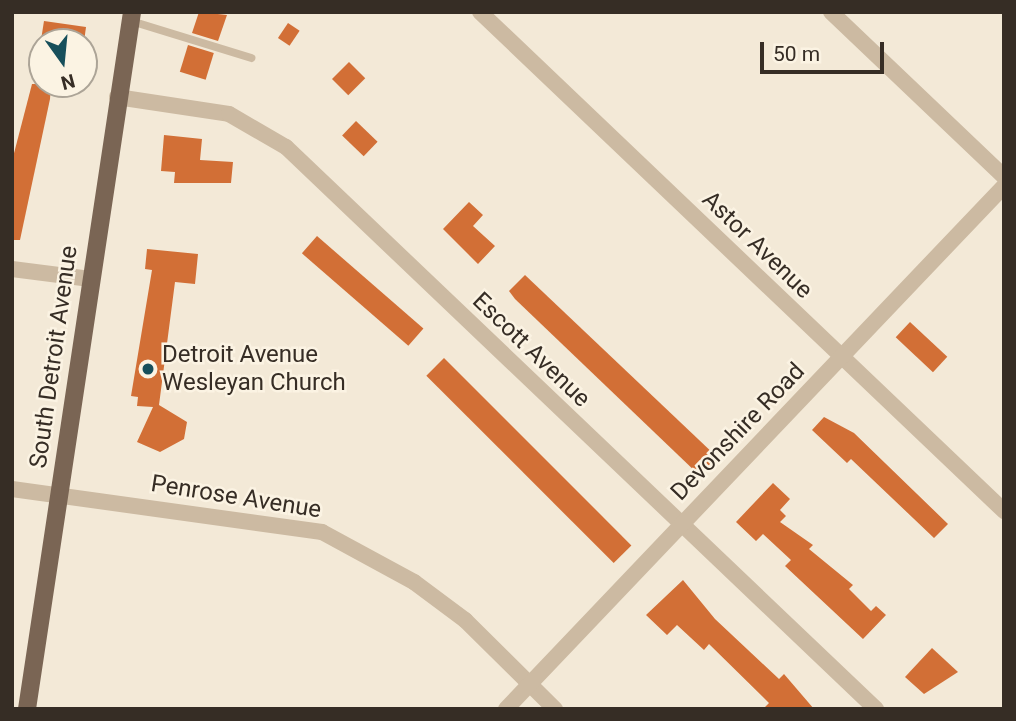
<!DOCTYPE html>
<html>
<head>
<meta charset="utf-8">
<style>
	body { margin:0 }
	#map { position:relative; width:1016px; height:721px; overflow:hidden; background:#f3e9d7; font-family:Roboto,sans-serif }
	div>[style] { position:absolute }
	.building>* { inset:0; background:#d26f36; transform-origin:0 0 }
	.lane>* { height:8px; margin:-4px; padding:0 4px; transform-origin:4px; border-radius:4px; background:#ccbaa2 }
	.street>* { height:16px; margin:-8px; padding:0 8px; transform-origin:8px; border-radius:8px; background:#ccbaa2 }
	.primary>* { height:18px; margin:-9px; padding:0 9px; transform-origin:9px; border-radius:9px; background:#7a6554 }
	.dots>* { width:19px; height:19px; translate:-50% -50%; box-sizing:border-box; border:4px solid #fbf3e3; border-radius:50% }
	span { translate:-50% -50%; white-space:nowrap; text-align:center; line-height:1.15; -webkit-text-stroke:5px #fbf3e3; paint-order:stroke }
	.street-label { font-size:24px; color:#362d25 }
	.poi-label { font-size:24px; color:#362d25 }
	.left { translate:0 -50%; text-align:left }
	.frame { position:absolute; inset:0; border:14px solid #362d25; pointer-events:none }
	.north { position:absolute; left:28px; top:28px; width:70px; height:70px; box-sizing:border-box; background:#fbf3e3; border:2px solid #aca497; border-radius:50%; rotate:165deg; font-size:19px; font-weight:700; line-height:28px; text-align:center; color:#362d25 }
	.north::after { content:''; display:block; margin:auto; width:24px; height:32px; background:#174f5b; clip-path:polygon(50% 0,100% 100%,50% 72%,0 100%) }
	.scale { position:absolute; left:760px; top:42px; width:124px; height:32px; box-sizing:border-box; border:4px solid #362d25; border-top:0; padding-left:9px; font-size:21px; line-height:24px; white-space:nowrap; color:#362d25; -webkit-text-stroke:5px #fbf3e3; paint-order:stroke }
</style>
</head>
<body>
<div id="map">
	<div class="building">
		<div style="clip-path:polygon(199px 12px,227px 15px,218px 41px,192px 33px)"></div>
		<div style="clip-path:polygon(44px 21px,86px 27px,84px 42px,41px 40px)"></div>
		<div style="left:288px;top:23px;width:14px;height:18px;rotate:34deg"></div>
		<div style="left:188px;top:45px;width:27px;height:28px;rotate:17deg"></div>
		<div style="left:349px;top:62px;width:23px;height:24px;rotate:45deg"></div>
		<div style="clip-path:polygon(32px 84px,51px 84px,50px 99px,20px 240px,12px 240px,12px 161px)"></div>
		<div style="left:356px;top:121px;width:30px;height:20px;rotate:44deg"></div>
		<div style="clip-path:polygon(164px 135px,202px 139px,200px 160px,233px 162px,231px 183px,174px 183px,175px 172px,161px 171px)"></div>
		<div style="clip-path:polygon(469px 202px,483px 215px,473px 226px,495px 246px,478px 264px,443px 229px)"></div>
		<div style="left:317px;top:236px;width:141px;height:23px;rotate:41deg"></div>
		<div style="clip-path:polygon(147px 249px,198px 254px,195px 284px,175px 282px,159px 405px,187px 422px,184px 439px,160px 452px,137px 442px,153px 407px,137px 406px,138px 397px,131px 396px,152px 270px,145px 269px)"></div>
		<div style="clip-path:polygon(525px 275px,717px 457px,699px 475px,515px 299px,509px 291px)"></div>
		<div style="left:910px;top:322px;width:51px;height:21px;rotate:43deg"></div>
		<div style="left:444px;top:358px;width:265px;height:25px;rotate:45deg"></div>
		<div style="clip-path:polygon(824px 417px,854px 433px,948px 524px,934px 538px,851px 459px,847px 463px,812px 430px)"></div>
		<div style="clip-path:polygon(773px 483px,790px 499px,780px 510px,786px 516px,780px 522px,813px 545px,809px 549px,853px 585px,849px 589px,871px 611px,876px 606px,886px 615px,863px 639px,785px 566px,791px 560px,763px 534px,756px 541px,736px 522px)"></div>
		<div style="clip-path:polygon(683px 580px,715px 619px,779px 679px,784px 674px,814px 709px,763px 709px,769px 703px,709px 644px,704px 650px,677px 625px,667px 635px,646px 615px)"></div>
		<div style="clip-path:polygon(932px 648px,958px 672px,924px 694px,905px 677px)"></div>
	</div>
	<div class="lane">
		<div style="left:131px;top:21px;width:126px;rotate:17.1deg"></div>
	</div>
	<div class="street">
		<div style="left:480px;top:12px;width:724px;rotate:43.6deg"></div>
		<div style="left:831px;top:12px;width:239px;rotate:43.6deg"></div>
		<div style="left:117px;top:97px;width:113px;rotate:8.6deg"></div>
		<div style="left:229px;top:114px;width:66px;rotate:30.1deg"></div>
		<div style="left:286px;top:147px;width:815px;rotate:43.61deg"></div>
		<div style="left:12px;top:269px;width:79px;rotate:7.3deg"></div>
		<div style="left:12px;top:489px;width:313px;rotate:7.9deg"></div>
		<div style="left:322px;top:532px;width:105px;rotate:28.5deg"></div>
		<div style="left:414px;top:582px;width:64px;rotate:36.7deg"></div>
		<div style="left:465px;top:620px;width:127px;rotate:44.7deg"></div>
		<div style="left:506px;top:709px;width:722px;rotate:-46.4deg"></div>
	</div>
	<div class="primary">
		<div style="left:27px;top:709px;width:705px;rotate:-81.43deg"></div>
	</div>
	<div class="dots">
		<div style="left:148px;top:369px;background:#174f5b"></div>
	</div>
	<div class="street-label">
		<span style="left:757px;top:245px;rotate:44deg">Astor Avenue</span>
		<span style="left:531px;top:350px;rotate:44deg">Escott Avenue</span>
		<span style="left:54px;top:357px;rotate:-82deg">South Detroit Avenue</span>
		<span style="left:738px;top:432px;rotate:-46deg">Devonshire Road</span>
		<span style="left:236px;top:497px;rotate:9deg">Penrose Avenue</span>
	</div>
	<div class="poi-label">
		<span class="left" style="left:162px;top:369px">Detroit Avenue<br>Wesleyan Church</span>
	</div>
	<div class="frame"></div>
	<div class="north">N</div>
	<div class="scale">50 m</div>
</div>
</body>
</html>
